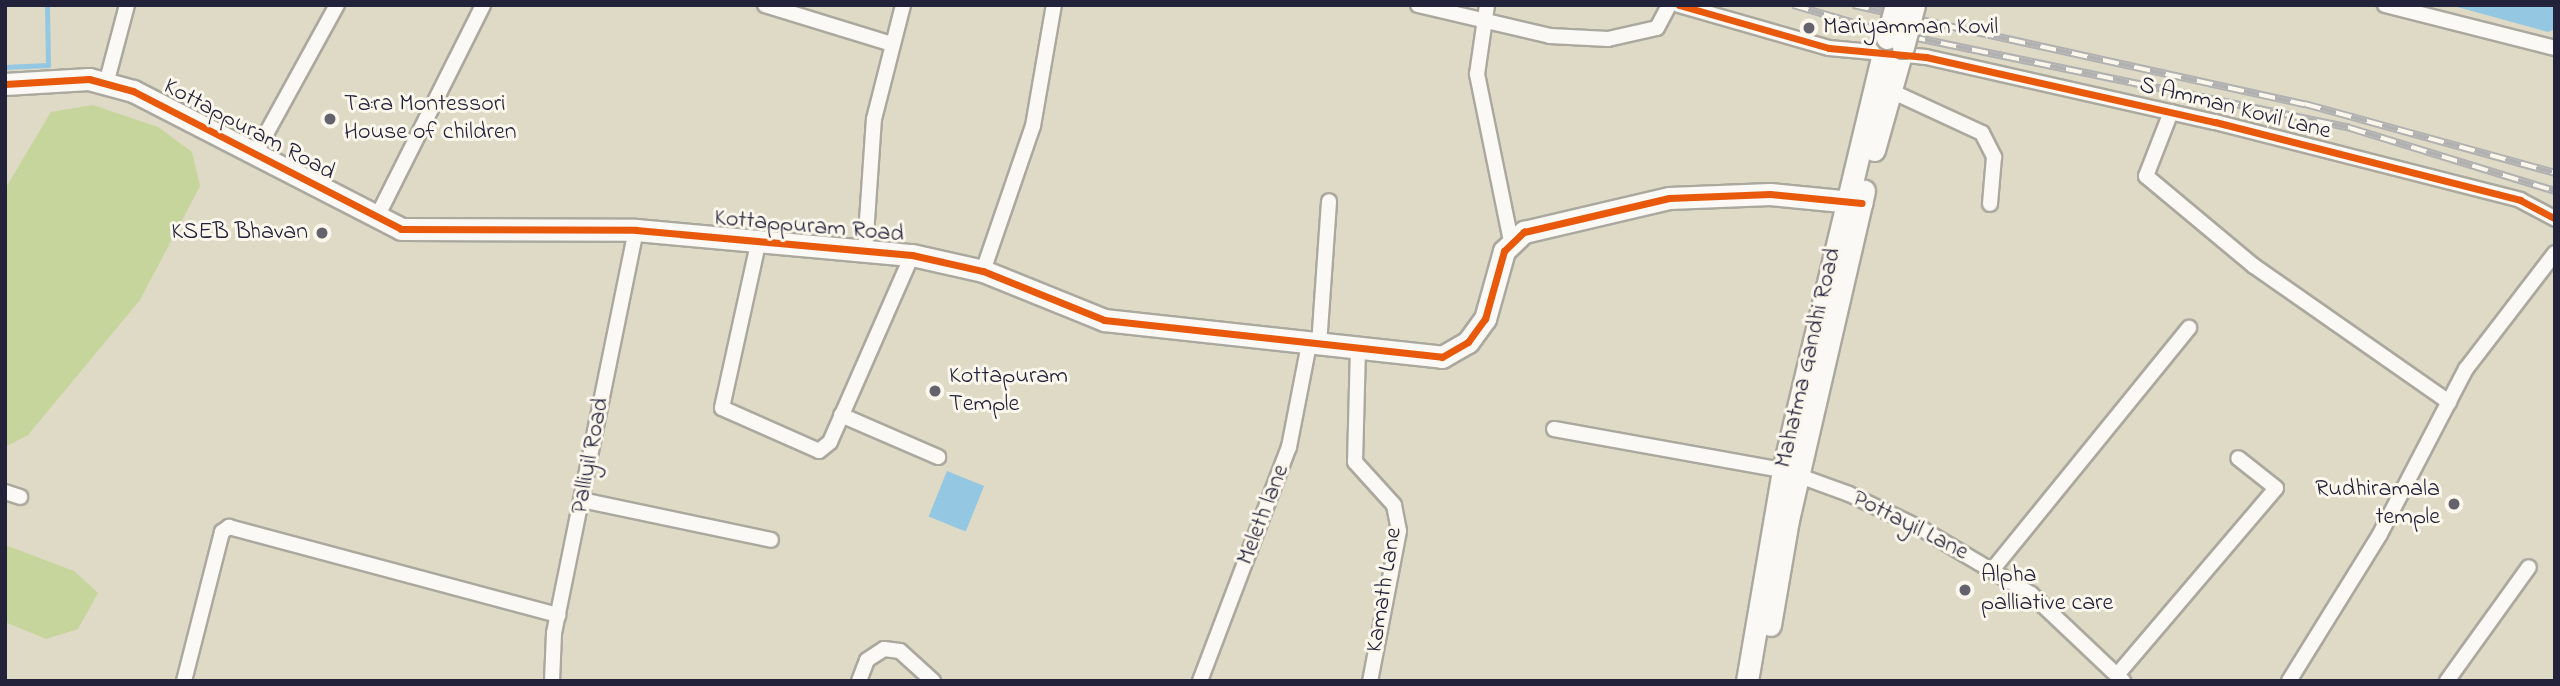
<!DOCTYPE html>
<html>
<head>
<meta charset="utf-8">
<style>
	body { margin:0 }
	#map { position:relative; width:2560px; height:686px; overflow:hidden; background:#dedac6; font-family:"Indie Flower",sans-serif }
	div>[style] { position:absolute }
	.green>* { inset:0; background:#c6d59b }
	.water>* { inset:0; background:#94c7e1; transform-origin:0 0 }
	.stream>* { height:5px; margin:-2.5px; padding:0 2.5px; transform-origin:2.5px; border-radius:2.5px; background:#94c7e1 }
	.roads { filter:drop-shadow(2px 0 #aba89e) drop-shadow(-2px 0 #aba89e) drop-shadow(0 2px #aba89e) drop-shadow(0 -2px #aba89e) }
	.street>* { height:14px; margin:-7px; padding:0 7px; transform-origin:7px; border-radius:7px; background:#faf9f6 }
	.secondary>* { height:21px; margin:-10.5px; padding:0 10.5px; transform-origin:10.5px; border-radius:10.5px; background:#faf9f6 }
	.rail>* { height:8px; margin-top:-4px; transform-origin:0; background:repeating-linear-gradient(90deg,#fbf7ec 0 16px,#b2b1b2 0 32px); box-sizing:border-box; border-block:2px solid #b2b1b2 }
	.bridges { filter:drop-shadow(2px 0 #aba89e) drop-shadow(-2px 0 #aba89e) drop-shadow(0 2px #aba89e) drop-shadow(0 -2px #aba89e) }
	.secondary-bridge>* { height:21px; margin:-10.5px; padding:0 10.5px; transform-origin:10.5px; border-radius:10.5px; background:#faf9f6 }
	.cycleway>* { height:7px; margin:-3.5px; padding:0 3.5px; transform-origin:3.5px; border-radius:3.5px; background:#e8590c }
	.dots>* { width:19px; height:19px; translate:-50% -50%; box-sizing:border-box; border:4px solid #fbf7ec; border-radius:50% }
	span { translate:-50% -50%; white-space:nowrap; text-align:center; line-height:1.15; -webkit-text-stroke:6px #fbf7ec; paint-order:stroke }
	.poi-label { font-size:24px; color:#22223b }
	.left { translate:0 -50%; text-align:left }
	.right { translate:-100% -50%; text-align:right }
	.street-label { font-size:24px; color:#22223b }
	.frame { position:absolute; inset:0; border:7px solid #22223b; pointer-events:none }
</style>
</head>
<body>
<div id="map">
	<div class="green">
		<div style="clip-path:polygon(93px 105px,158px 127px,192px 152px,200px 186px,140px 300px,28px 435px,5px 447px,5px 189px,51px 112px)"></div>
		<div style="clip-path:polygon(5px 545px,74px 571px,98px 593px,78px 629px,46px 639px,5px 622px)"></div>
	</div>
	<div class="water">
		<div style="clip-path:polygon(2450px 5px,2555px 5px,2555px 29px,2548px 32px)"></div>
		<div style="left:947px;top:471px;width:40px;height:49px;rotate:22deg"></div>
	</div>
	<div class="stream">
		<div style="left:5px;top:67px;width:43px;rotate:-2.7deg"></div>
		<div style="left:48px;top:65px;width:60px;rotate:-91deg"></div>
	</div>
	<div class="roads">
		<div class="street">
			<div style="left:765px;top:5px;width:133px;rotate:17.1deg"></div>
			<div style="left:1418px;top:5px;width:136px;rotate:13.2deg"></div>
			<div style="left:1550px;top:36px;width:58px;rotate:3deg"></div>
			<div style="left:1608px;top:39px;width:50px;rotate:-12.7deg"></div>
			<div style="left:1657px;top:28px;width:26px;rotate:-62deg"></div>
			<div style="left:1487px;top:5px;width:70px;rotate:98.2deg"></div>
			<div style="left:1477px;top:74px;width:170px;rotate:78.5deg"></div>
			<div style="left:1679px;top:5px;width:156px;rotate:16deg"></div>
			<div style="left:1829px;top:48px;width:97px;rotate:5.3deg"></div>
			<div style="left:1926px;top:57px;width:296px;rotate:12.7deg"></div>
			<div style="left:2215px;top:122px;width:315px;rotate:14.3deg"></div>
			<div style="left:2520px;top:200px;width:40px;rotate:28deg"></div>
			<div style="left:2385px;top:5px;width:175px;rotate:14.2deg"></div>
			<div style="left:106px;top:84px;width:82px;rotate:-75.1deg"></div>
			<div style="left:1891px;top:91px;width:100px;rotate:24.8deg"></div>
			<div style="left:1982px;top:133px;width:27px;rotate:63deg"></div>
			<div style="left:1994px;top:157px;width:47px;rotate:94.9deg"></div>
			<div style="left:2171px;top:112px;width:69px;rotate:111.3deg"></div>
			<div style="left:2146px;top:176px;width:141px;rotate:39.8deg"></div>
			<div style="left:2254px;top:266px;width:238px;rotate:34.9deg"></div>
			<div style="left:255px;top:154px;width:170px;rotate:-61.2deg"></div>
			<div style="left:376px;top:219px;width:239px;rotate:-63.4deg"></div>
			<div style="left:758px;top:244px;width:168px;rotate:102.4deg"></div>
			<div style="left:722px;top:408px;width:106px;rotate:23.9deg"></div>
			<div style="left:819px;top:451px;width:14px;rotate:-39deg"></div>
			<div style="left:830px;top:442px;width:204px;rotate:-66.3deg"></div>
			<div style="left:865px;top:250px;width:131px;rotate:-86.1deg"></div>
			<div style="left:874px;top:119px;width:118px;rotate:-75.7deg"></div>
			<div style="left:983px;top:271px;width:153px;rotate:-71deg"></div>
			<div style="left:1033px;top:126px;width:123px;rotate:-80.2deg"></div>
			<div style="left:1319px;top:345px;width:144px;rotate:-86deg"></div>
			<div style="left:1358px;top:348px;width:114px;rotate:91.5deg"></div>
			<div style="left:1355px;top:462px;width:58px;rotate:47.8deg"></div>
			<div style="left:1394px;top:505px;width:26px;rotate:79deg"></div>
			<div style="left:1399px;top:531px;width:153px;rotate:100.9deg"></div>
			<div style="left:841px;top:415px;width:106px;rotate:23.4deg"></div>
			<div style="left:1554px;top:429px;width:233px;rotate:10.2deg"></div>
			<div style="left:1783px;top:470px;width:70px;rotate:20deg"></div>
			<div style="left:1849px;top:494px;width:81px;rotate:25.6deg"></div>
			<div style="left:1922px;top:529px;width:127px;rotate:30.8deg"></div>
			<div style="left:2031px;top:594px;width:127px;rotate:43.4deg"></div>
			<div style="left:5px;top:492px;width:16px;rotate:18deg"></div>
			<div style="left:582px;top:500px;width:193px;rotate:11.9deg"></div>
			<div style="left:1993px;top:569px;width:311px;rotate:-50.9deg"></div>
			<div style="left:2117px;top:675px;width:245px;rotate:-49.6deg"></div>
			<div style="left:2276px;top:488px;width:48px;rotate:-141.7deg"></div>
			<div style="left:184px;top:681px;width:154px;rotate:-75.7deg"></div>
			<div style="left:222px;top:532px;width:9px;rotate:-36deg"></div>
			<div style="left:229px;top:527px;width:341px;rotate:15deg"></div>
			<div style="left:552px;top:681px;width:48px;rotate:-87.6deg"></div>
			<div style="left:554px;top:633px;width:411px;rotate:-78.5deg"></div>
			<div style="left:859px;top:681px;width:22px;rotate:-69deg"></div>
			<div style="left:867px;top:660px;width:20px;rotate:-33deg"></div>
			<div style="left:884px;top:649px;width:16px;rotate:7deg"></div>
			<div style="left:900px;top:651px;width:45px;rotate:42.3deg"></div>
			<div style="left:1200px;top:681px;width:250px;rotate:-69.2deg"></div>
			<div style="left:1289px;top:447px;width:105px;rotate:-79deg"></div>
			<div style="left:2289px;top:681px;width:173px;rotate:-58.2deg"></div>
			<div style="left:2380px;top:534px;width:186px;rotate:-62.5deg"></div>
			<div style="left:2466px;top:369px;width:146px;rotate:-52.5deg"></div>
			<div style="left:2447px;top:681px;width:140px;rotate:-54.3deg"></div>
		</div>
		<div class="secondary">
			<div style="left:5px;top:84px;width:84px;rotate:-3.4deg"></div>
			<div style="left:89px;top:79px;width:46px;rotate:15.3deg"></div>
			<div style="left:133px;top:91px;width:301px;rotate:27.2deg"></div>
			<div style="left:401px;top:229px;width:235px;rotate:0.2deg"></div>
			<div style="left:636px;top:230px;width:277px;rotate:5.2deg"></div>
			<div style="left:912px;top:255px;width:73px;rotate:12.7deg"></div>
			<div style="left:983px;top:271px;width:131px;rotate:22deg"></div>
			<div style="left:1104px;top:320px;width:340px;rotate:6.2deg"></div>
			<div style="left:1442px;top:357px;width:30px;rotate:-30deg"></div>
			<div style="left:1468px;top:342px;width:29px;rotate:-54deg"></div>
			<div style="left:1485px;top:319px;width:71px;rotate:-74.4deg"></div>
			<div style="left:1504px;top:251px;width:28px;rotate:-44deg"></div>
			<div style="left:1524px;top:232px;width:149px;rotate:-13.2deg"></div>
			<div style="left:1669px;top:198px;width:101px;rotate:-2.3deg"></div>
			<div style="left:1770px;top:194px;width:92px;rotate:5.6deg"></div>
			<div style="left:1874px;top:150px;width:107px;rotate:-74.3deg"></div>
			<div style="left:1770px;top:625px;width:107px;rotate:-80.3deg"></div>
			<div style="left:1788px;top:520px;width:338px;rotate:-77deg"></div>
			<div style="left:1747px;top:681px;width:214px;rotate:-80.3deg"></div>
			<div style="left:1783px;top:470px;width:444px;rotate:-76.5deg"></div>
		</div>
	</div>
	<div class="rail">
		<div style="left:1793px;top:5px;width:89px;rotate:16.4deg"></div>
		<div style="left:1878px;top:30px;width:482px;rotate:11.7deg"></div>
		<div style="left:2350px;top:128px;width:214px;rotate:17.1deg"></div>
		<div style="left:1853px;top:5px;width:463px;rotate:12.4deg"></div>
		<div style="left:2305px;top:104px;width:259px;rotate:15.4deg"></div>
	</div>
	<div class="bridges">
		<div class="secondary-bridge">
			<div style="left:1887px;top:38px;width:34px;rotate:-75deg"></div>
			<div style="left:1903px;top:47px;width:43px;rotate:-75.3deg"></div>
		</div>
	</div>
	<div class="cycleway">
		<div style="left:1679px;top:5px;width:156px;rotate:16deg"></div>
		<div style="left:1829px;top:48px;width:97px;rotate:5.3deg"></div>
		<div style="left:1926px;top:57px;width:296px;rotate:12.7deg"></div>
		<div style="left:2215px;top:122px;width:315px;rotate:14.3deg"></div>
		<div style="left:2520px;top:200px;width:40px;rotate:28deg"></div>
		<div style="left:5px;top:84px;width:84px;rotate:-3.4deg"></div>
		<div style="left:89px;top:79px;width:46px;rotate:15.3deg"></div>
		<div style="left:133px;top:91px;width:301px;rotate:27.2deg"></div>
		<div style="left:401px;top:229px;width:235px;rotate:0.2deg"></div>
		<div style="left:636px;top:230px;width:277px;rotate:5.2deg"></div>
		<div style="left:912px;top:255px;width:73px;rotate:12.7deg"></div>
		<div style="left:983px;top:271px;width:131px;rotate:22deg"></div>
		<div style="left:1104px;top:320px;width:340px;rotate:6.2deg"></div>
		<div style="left:1442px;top:357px;width:30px;rotate:-30deg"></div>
		<div style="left:1468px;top:342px;width:29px;rotate:-54deg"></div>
		<div style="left:1485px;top:319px;width:71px;rotate:-74.4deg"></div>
		<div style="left:1504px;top:251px;width:28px;rotate:-44deg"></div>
		<div style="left:1524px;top:232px;width:149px;rotate:-13.2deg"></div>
		<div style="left:1669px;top:198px;width:101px;rotate:-2.3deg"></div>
		<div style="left:1770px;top:194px;width:92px;rotate:5.6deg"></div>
	</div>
	<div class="dots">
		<div style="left:1809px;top:28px;background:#64626c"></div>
		<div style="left:330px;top:119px;background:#64626c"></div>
		<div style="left:322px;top:233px;background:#64626c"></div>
		<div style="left:935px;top:391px;background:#64626c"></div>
		<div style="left:2454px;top:504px;background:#64626c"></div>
		<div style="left:1965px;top:590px;background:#64626c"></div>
	</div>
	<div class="poi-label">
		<span class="left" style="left:1823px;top:28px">Mariyamman Kovil</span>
		<span class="left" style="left:344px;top:119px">Ta:ra Montessori<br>House of children</span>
		<span class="right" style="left:308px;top:233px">KSEB Bhavan</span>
		<span class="left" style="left:949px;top:391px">Kottapuram<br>Temple</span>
		<span class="right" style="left:2440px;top:504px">Rudhiramala<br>temple</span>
		<span class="left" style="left:1981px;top:590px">Alpha<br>palliative care</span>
	</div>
	<div class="street-label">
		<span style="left:2235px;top:109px;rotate:14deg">S Amman Kovil Lane</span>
		<span style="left:249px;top:130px;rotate:28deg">Kottappuram Road</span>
		<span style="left:809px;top:227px;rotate:5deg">Kottappuram Road</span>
		<span style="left:1809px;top:358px;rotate:-77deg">Mahatma Gandhi Road</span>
		<span style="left:591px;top:456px;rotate:-79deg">Palliyil Road</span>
		<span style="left:1264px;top:515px;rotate:-69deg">Meleth lane</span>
		<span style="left:1910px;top:526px;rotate:27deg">Pottayil Lane</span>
		<span style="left:1385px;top:590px;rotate:-81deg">Kamath Lane</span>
	</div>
	<div class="frame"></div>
</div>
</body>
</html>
